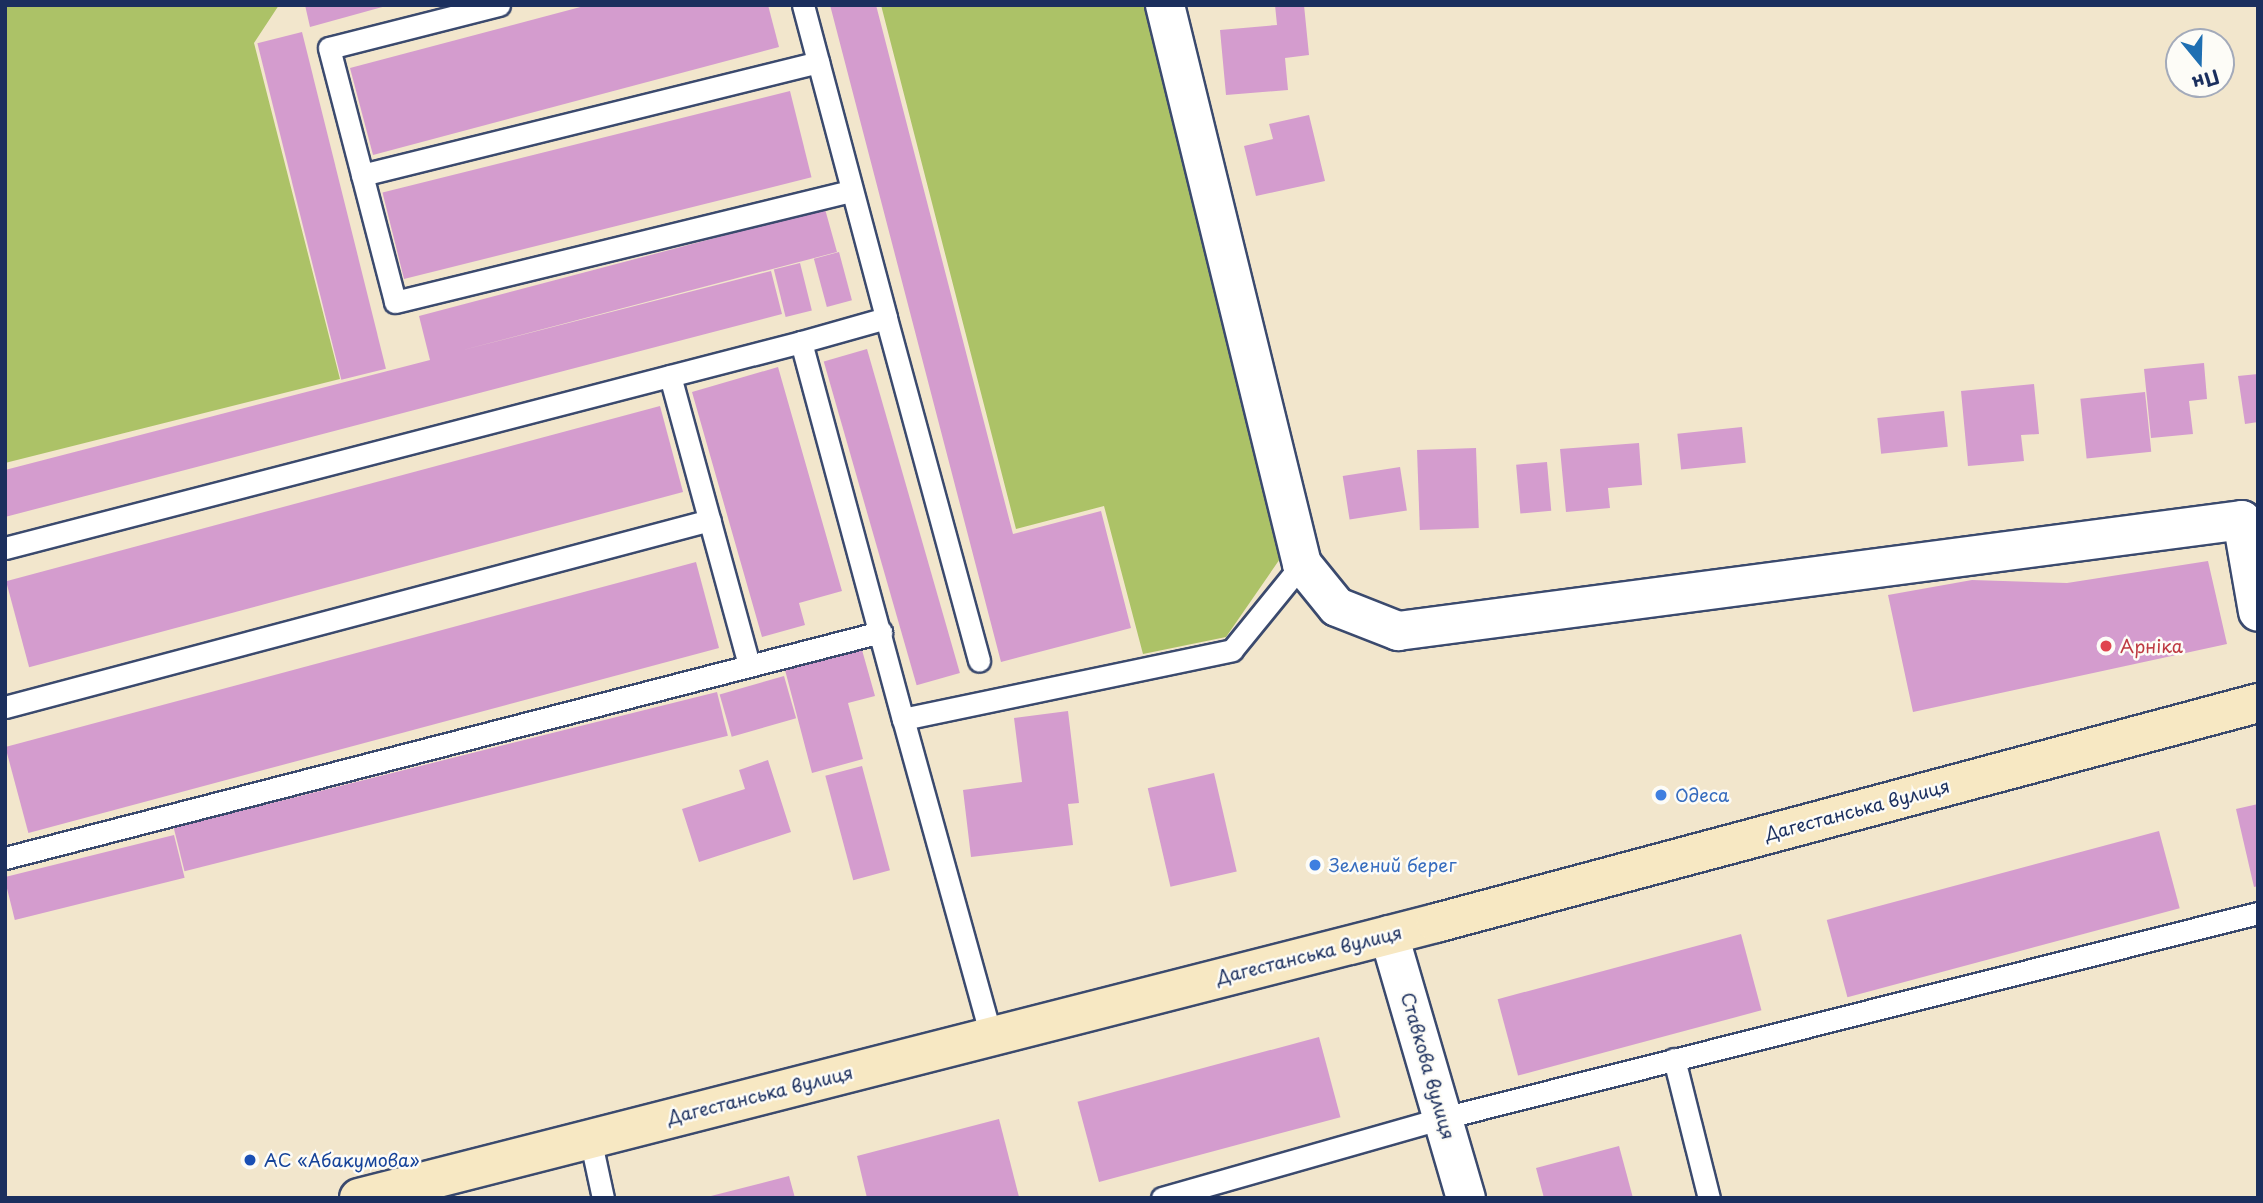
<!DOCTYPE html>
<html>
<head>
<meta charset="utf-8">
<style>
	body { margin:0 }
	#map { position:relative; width:2263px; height:1203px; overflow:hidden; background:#f2e6cc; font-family:"Playpen Sans",sans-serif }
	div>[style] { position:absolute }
	.green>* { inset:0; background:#acc267 }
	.building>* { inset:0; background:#d49cce; transform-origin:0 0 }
	.roads { filter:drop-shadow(2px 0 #3b4a6e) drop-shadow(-2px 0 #3b4a6e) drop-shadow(0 2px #3b4a6e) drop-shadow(0 -2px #3b4a6e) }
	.lane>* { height:21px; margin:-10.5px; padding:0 10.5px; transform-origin:10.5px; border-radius:10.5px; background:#fff }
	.street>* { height:38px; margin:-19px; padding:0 19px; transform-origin:19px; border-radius:19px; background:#fff }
	.secondary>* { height:38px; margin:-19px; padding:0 19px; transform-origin:19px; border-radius:19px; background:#f7e8c3 }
	.dots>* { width:19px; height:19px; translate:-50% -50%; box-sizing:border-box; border:4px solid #fdfcf7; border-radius:50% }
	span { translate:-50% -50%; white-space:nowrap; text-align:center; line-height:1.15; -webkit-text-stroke:5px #fdfcf7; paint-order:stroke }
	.health-label { font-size:18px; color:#be3a42 }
	.left { translate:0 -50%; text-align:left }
	.shop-label { font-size:18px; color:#366cbe }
	.street-label { font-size:18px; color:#1b2f5e }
	.transit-label { font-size:18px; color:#164399 }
	.frame { position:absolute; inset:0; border:7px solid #1b2f5e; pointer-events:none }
	.north { position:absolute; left:2165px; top:28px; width:70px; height:70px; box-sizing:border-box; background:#fdfcf7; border:2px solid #a3aaba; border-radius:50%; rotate:161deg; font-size:19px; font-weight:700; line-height:28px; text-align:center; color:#1b2f5e }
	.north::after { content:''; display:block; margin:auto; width:24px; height:32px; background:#1f6fb2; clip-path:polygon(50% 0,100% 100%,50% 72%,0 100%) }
</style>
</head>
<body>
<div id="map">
	<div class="green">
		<div style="clip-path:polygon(5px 5px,279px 5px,254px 43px,340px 379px,5px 463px)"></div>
		<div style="clip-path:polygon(881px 5px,1146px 5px,1284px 553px,1226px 637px,1143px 654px,1104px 506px,1016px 529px)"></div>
	</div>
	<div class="building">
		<div style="clip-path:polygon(305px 5px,386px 5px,386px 6px,310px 27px)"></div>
		<div style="clip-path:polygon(588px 5px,768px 5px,779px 47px,373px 155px,350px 68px)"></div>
		<div style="clip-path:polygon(830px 5px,876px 5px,1013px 534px,1101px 511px,1131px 628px,1001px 662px)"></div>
		<div style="clip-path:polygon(1275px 5px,1304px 5px,1309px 55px,1285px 58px,1288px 90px,1226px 95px,1220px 30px,1277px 25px)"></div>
		<div style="left:302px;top:32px;width:347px;height:46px;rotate:76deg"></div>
		<div style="left:790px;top:91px;width:89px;height:420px;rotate:76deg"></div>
		<div style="clip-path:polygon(1309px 115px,1325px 181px,1256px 196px,1244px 146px,1273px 139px,1269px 124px)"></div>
		<div style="clip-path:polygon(825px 209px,837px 252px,459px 351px,771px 271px,782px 314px,5px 517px,5px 470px,430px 360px,419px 316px)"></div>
		<div style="left:839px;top:252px;width:50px;height:26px;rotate:75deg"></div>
		<div style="left:800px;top:263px;width:49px;height:27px;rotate:76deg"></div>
		<div style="left:867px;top:349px;width:337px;height:45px;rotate:74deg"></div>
		<div style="clip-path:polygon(2204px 363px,2207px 399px,2189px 401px,2193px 434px,2151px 438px,2144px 369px)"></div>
		<div style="clip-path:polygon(778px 367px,842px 591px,799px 603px,805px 625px,762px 637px,692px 392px)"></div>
		<div style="clip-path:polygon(2258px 374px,2258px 422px,2245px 424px,2238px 376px)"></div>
		<div style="clip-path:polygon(2034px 384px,2039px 434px,2021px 435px,2024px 461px,1968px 466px,1961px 391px)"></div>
		<div style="left:2145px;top:392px;width:60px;height:65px;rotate:84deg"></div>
		<div style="left:660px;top:406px;width:89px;height:677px;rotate:75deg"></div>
		<div style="left:1944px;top:411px;width:36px;height:67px;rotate:84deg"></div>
		<div style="left:1742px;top:427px;width:36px;height:65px;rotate:84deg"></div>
		<div style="clip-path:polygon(1639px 443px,1642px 485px,1608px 488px,1610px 508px,1566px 512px,1560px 449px)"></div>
		<div style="left:1476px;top:448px;width:80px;height:59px;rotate:88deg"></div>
		<div style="left:1547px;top:462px;width:49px;height:31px;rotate:85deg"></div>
		<div style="left:1400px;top:467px;width:44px;height:58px;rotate:81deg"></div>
		<div style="clip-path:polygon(2208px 561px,2227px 644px,1913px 712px,1888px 595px,1972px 580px,2067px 583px)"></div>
		<div style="left:696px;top:562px;width:89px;height:715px;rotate:75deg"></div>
		<div style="clip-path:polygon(862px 650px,875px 696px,848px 703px,863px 759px,812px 773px,785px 670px)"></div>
		<div style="left:784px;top:676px;width:44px;height:67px;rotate:74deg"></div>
		<div style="left:717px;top:692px;width:45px;height:560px;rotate:76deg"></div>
		<div style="clip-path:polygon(1068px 711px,1079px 803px,1068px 804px,1073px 845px,971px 857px,963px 790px,1022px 782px,1014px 718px)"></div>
		<div style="clip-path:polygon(768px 760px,791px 832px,699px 862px,682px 809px,745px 789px,739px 770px)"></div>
		<div style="left:862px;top:766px;width:108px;height:38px;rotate:75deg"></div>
		<div style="left:1214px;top:773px;width:101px;height:68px;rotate:77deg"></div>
		<div style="clip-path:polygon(2258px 804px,2258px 886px,2254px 887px,2236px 809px)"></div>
		<div style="left:2159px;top:831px;width:80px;height:344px;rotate:75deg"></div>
		<div style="left:174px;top:835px;width:44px;height:175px;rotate:76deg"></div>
		<div style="left:1741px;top:934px;width:79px;height:252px;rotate:75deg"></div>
		<div style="left:1319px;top:1037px;width:83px;height:250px;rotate:75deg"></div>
		<div style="clip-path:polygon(999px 1119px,1019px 1197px,867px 1198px,857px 1156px)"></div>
		<div style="clip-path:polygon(1619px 1146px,1633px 1198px,1544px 1198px,1536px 1168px)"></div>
		<div style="clip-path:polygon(789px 1176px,795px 1198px,707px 1198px,707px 1197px)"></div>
	</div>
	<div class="roads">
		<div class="lane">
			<div style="left:499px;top:5px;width:175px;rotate:165.8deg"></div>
			<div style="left:329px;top:48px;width:262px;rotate:75.4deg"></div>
			<div style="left:395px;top:302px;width:470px;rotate:-13.7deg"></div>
			<div style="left:803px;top:5px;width:324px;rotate:75.1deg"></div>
			<div style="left:362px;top:175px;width:470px;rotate:-13.9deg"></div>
			<div style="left:801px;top:342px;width:88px;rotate:-15.8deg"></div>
			<div style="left:886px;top:318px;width:355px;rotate:74.8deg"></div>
			<div style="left:670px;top:376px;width:300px;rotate:74.7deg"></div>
			<div style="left:5px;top:548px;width:822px;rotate:-14.51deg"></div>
			<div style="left:801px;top:342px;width:391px;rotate:74.9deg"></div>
			<div style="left:5px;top:707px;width:729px;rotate:-14.86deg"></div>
			<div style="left:5px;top:858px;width:905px;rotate:-14.47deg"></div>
			<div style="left:991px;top:1036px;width:329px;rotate:-105.5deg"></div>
			<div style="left:903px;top:719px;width:336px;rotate:-11.8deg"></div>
			<div style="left:1232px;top:650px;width:111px;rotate:-50.9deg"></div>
			<div style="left:1674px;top:1059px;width:143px;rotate:75.9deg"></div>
			<div style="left:590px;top:1138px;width:61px;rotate:77.8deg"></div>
			<div style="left:1162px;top:1198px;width:292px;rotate:-15.9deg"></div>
			<div style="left:1443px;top:1118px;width:840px;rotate:-14.12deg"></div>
		</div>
		<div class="street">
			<div style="left:1165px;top:5px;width:576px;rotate:76.23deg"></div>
			<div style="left:1302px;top:564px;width:55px;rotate:50.9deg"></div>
			<div style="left:1337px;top:607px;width:66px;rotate:21.5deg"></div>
			<div style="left:1398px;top:631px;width:851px;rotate:-7.49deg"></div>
			<div style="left:2242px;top:520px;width:93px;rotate:80.1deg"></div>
			<div style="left:1389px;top:935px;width:274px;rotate:73.7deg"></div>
		</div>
		<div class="secondary">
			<div style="left:359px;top:1198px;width:1112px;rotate:-14.32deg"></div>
			<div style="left:1436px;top:923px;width:851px;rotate:-14.98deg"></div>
		</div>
	</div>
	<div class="dots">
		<div style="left:2106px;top:646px;background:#e0444e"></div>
		<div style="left:1661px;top:795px;background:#3f7fe0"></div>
		<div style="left:1315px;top:865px;background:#3f7fe0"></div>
		<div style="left:250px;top:1160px;background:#1a4fb4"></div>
	</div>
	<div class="health-label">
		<span class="left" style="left:2120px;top:646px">Арніка</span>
	</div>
	<div class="shop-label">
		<span class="left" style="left:1675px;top:795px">Одеса</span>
		<span class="left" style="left:1329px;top:865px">Зелений берег</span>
	</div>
	<div class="street-label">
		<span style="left:1857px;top:810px;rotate:-15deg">Дагестанська вулиця</span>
		<span style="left:1309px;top:955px;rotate:-14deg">Дагестанська вулиця</span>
		<span style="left:1428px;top:1066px;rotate:74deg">Ставкова вулиця</span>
		<span style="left:760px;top:1095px;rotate:-14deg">Дагестанська вулиця</span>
	</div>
	<div class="transit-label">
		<span class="left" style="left:264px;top:1160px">АС «Абакумова»</span>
	</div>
	<div class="frame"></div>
	<div class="north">Пн</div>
</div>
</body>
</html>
